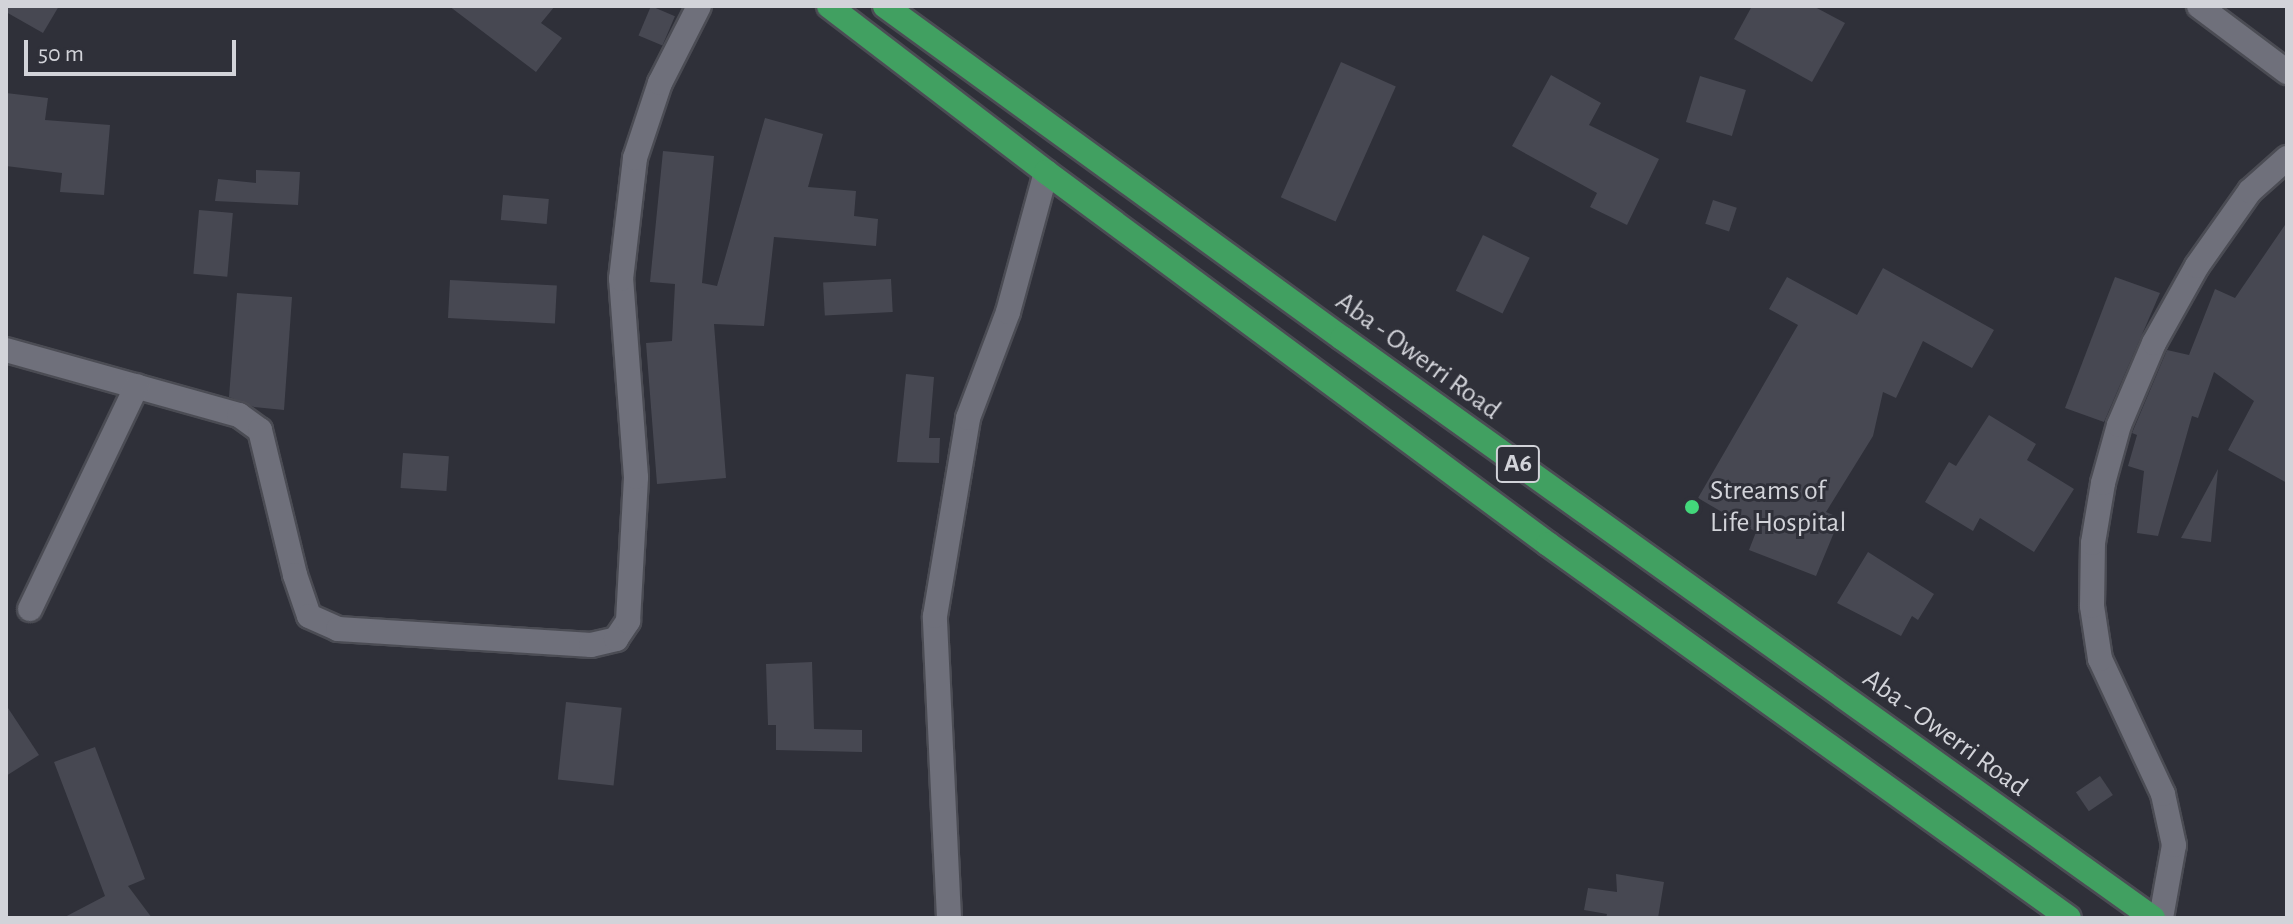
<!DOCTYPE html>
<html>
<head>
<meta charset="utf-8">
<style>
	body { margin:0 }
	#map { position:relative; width:2293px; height:924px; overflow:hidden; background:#2f3039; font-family:"Alegreya Sans",sans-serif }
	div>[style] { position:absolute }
	.building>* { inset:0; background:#474852; transform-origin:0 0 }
	.roads { filter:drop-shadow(2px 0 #4b4c54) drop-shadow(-2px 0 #4b4c54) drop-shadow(0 2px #4b4c54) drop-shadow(0 -2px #4b4c54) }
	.street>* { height:24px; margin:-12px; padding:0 12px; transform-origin:12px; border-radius:12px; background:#6f707b }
	.highway>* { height:24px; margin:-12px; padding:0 12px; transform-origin:12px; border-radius:12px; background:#41a061 }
	.dots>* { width:22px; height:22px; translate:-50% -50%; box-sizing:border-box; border:4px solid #2f3039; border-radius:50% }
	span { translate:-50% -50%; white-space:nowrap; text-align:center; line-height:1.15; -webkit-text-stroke:6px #2f3039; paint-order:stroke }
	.shield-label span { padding:2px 6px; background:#2f3039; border:2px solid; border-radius:6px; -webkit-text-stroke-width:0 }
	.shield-label { font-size:26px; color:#d2d3d9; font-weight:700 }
	.street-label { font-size:28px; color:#d2d3d9 }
	.poi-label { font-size:28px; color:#d2d3d9 }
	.left { translate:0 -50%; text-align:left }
	.frame { position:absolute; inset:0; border:8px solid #d2d3d9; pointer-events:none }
	.scale { position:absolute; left:24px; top:40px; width:212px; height:36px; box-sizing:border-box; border:4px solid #d2d3d9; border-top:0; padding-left:10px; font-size:24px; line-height:28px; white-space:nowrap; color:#d2d3d9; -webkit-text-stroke:6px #2f3039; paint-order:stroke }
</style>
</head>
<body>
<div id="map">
	<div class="building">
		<div style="clip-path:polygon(6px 6px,59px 6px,43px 33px,6px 12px)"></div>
		<div style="clip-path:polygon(449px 6px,555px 6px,541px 23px,562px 38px,536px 72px)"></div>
		<div style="left:651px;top:6px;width:26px;height:32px;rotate:23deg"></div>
		<div style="clip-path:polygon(1752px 6px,1813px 6px,1845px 23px,1812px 82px,1734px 39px)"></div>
		<div style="left:1341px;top:62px;width:60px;height:148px;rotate:24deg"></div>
		<div style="clip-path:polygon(1551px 75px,1601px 103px,1589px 125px,1659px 159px,1627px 225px,1590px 207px,1597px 193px,1512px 146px)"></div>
		<div style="left:1700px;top:76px;width:48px;height:48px;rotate:17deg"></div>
		<div style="clip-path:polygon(6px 93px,48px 98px,45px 120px,110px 125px,104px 195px,60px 192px,62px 173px,6px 166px)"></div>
		<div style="clip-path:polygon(765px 118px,823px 134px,808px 187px,856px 191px,854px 216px,878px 219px,876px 246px,774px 237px,764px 326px,714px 324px,726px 478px,657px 484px,646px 343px,672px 341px,675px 284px,650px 282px,663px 151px,714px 156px,702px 283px,717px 286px)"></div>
		<div style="clip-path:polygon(256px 170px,300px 172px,298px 205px,215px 201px,218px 179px,256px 183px)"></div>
		<div style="left:503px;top:195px;width:46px;height:25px;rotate:5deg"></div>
		<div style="left:1713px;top:200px;width:25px;height:25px;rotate:18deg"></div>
		<div style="left:199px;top:210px;width:34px;height:64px;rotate:5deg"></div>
		<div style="clip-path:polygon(2287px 222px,2287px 483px,2228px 450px,2254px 401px,2214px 372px,2198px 418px,2192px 416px,2158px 536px,2137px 533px,2144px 471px,2128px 466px,2137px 435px,2132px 433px,2167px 350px,2189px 355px,2215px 289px,2235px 298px)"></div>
		<div style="left:1483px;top:235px;width:52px;height:62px;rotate:26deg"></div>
		<div style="clip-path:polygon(1883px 268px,1994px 330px,1972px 368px,1923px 341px,1896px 398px,1883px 392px,1873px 436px,1826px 512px,1840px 518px,1816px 576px,1749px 550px,1756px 532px,1698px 498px,1798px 325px,1769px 309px,1787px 277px,1857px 315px)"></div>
		<div style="clip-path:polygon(2115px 277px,2160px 293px,2104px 422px,2065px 408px)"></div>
		<div style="left:891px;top:279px;width:33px;height:68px;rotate:87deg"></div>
		<div style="left:450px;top:280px;width:107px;height:38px;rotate:3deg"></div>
		<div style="clip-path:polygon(237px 293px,292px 297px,284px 410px,254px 407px,229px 397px)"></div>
		<div style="clip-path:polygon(906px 374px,934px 377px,929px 438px,940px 438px,939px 463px,897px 462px)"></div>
		<div style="clip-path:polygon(1989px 415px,2036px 444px,2027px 460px,2074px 489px,2034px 552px,1980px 518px,1973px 531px,1925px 502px,1949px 462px,1956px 466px)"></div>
		<div style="left:403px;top:453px;width:46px;height:35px;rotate:4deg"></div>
		<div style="clip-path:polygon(2218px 469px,2211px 542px,2181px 538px)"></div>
		<div style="clip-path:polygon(1868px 552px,1934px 594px,1918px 620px,1912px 616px,1901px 636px,1837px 603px)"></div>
		<div style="clip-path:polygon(812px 662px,814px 729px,862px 730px,862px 752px,776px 750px,776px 725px,768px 725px,766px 664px)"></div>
		<div style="left:566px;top:702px;width:56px;height:78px;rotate:6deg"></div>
		<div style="clip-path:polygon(6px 705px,39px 755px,6px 776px)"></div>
		<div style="clip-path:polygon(95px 747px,145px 879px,128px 886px,152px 918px,63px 918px,105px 896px,54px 762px)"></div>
		<div style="left:2100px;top:776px;width:23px;height:29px;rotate:56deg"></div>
		<div style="clip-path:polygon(1616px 874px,1664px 882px,1658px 918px,1606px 918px,1607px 914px,1584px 910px,1588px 888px,1617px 892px)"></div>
	</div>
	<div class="roads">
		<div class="street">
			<div style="left:2199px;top:6px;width:110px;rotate:36.9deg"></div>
			<div style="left:6px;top:350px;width:242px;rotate:15.6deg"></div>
			<div style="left:239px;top:415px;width:26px;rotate:36deg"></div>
			<div style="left:260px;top:430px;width:149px;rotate:76.4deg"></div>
			<div style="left:295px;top:575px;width:43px;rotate:71.1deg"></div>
			<div style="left:309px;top:616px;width:32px;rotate:24deg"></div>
			<div style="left:338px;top:629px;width:254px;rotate:3.6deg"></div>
			<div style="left:591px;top:645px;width:26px;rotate:-13deg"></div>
			<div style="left:616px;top:639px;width:22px;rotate:-56deg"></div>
			<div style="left:628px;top:621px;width:144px;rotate:-86.8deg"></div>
			<div style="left:636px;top:477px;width:199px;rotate:-94.3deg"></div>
			<div style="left:621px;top:279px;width:122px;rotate:-83.4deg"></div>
			<div style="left:635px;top:158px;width:79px;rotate:-71.6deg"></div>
			<div style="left:660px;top:83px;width:86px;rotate:-63.1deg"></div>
			<div style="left:30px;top:609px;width:247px;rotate:-64.4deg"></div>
			<div style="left:949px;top:918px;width:302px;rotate:-92.7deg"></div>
			<div style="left:935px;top:616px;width:201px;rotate:-80.5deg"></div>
			<div style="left:968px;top:418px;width:113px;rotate:-69.3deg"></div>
			<div style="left:1008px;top:312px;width:145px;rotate:-74.8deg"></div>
			<div style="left:2161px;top:918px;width:74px;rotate:-79.9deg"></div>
			<div style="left:2174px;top:845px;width:52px;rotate:-102.2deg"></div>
			<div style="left:2163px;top:794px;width:149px;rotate:-115deg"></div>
			<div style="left:2100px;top:659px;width:54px;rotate:-98.6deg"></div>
			<div style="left:2092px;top:606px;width:63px;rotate:-89.1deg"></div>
			<div style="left:2093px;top:543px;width:61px;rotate:-80.5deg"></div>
			<div style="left:2103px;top:483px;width:60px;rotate:-74.6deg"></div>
			<div style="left:2119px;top:425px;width:89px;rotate:-66.9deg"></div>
			<div style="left:2154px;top:343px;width:88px;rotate:-60.8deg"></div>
			<div style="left:2197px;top:266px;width:92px;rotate:-54.8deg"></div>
			<div style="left:2250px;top:191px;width:50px;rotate:-41.7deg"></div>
		</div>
		<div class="highway">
			<div style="left:829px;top:6px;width:273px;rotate:37.4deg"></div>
			<div style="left:1046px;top:172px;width:625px;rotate:36.54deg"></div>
			<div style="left:1548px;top:544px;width:641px;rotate:35.67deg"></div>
			<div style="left:885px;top:6px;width:565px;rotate:36deg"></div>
			<div style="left:1342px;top:338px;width:997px;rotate:35.57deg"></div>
		</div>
	</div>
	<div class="dots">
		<div style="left:1692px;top:507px;background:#43d77b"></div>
	</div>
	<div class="shield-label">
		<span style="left:1518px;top:464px">A6</span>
	</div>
	<div class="street-label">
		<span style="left:1418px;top:356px;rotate:36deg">Aba - Owerri Road</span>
		<span style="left:1945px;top:733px;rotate:36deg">Aba - Owerri Road</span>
	</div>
	<div class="poi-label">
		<span class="left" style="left:1710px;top:507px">Streams of<br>Life Hospital</span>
	</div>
	<div class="frame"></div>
	<div class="scale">50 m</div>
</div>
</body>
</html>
